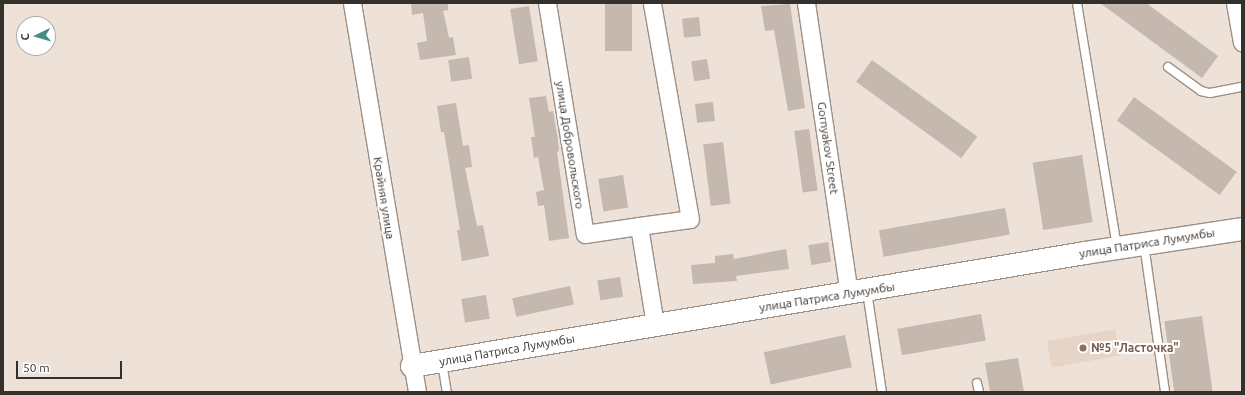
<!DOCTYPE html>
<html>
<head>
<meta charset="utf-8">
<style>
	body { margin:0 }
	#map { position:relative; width:1245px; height:395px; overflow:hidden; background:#ede1d8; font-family:Ubuntu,sans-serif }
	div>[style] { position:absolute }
	.built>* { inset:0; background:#e6d4c6; transform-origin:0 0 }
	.building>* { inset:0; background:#c4b8af; transform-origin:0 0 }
	.roads { filter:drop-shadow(1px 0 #9b9087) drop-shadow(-1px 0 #9b9087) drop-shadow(0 1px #9b9087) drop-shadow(0 -1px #9b9087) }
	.lane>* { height:8px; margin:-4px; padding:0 4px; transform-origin:4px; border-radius:4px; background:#fff }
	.street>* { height:17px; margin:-8.5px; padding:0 8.5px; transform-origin:8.5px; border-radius:8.5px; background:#fff }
	.secondary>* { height:22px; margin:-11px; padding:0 11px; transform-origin:11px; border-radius:11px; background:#fff }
	.dots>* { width:11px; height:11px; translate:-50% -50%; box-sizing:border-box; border:2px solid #fff; border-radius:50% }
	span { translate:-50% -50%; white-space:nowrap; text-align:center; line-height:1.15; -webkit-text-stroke:4px #fff; paint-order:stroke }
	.street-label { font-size:12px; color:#34302c }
	.education-label { font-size:12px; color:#785e54; font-weight:700 }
	.left { translate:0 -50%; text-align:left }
	.frame { position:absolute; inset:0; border:4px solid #34302c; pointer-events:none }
	.north { position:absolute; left:16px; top:16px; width:40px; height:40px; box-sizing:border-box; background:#fff; border:1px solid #aeacab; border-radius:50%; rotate:265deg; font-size:11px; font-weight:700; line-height:16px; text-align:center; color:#34302c }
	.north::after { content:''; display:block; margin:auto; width:14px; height:18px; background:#468c85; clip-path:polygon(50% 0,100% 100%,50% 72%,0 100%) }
	.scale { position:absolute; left:16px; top:361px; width:106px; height:18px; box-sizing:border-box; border:2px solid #34302c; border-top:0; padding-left:5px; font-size:12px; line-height:14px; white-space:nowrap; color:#34302c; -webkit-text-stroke:3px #fff; paint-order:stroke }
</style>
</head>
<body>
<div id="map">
	<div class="built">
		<div style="left:1115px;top:329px;width:27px;height:69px;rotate:80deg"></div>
	</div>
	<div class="building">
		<div style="clip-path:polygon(411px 3px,448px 3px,448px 10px,443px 11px,445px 19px,449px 38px,453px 37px,456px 55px,420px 60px,417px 43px,427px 41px,423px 13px,412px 15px)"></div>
		<div style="left:605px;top:3px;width:27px;height:48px"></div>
		<div style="clip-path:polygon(1100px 3px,1146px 3px,1218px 56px,1202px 78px)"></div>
		<div style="clip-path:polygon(790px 4px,805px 108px,788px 111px,774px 30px,765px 31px,761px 6px)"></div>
		<div style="left:529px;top:6px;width:56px;height:19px;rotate:81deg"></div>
		<div style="left:699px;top:17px;width:19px;height:17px;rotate:84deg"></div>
		<div style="left:469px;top:57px;width:22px;height:21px;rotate:82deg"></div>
		<div style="left:707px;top:59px;width:20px;height:16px;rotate:81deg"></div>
		<div style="left:872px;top:60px;width:130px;height:27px;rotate:36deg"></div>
		<div style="clip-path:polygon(546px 96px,549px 112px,553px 111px,558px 140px,559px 151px,557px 152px,569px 238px,549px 241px,544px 205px,538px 206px,536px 192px,544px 190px,538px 157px,534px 158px,531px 137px,535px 137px,529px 98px)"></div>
		<div style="left:1134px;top:97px;width:127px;height:29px;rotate:36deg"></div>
		<div style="left:713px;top:102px;width:19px;height:18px;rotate:84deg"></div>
		<div style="clip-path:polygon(456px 103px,463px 146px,469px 145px,472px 167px,465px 168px,477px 226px,483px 225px,489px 256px,462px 261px,457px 230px,460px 230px,444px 132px,441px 132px,437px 106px)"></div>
		<div style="left:809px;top:129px;width:62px;height:15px;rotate:82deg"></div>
		<div style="left:723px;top:142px;width:62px;height:20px;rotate:83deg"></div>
		<div style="left:1082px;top:155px;width:68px;height:50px;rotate:81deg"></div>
		<div style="left:623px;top:175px;width:33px;height:25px;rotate:81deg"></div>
		<div style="left:1005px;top:208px;width:27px;height:128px;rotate:80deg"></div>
		<div style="left:828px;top:242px;width:20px;height:20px;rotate:81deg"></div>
		<div style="clip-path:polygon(786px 249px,789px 269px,736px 276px,737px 281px,693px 284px,691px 265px,715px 263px,715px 256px,733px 254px,734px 259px)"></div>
		<div style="left:620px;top:277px;width:20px;height:23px;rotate:81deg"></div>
		<div style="left:570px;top:286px;width:19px;height:59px;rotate:78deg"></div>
		<div style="left:486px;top:295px;width:24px;height:25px;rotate:81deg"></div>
		<div style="left:981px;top:314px;width:27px;height:85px;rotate:80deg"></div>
		<div style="left:1202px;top:316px;width:77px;height:38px;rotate:82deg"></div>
		<div style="left:845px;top:335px;width:33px;height:83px;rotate:78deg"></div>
		<div style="clip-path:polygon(1018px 358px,1024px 392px,990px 392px,985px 363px)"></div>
	</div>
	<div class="roads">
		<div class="lane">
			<div style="left:1077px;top:3px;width:247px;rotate:80.7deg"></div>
			<div style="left:1168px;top:67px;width:41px;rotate:36deg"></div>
			<div style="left:1201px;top:91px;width:9px;rotate:13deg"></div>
			<div style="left:1210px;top:93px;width:33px;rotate:-11deg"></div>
			<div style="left:1144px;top:244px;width:149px;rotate:81.9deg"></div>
			<div style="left:867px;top:291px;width:102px;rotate:81.6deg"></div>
			<div style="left:442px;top:362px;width:30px;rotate:81deg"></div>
			<div style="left:977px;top:383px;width:9px;rotate:77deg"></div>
		</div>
		<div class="street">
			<div style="left:352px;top:3px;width:394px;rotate:80.5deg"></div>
			<div style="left:547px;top:3px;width:234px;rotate:80.7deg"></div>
			<div style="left:585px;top:234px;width:55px;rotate:-8.4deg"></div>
			<div style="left:639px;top:226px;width:100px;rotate:80.8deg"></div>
			<div style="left:806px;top:3px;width:294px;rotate:81.6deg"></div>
			<div style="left:1235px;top:3px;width:40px;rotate:80deg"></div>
			<div style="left:639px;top:226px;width:51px;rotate:-7.8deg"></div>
			<div style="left:690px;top:219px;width:219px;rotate:-100deg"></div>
		</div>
		<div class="secondary">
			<div style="left:412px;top:366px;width:682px;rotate:-9.53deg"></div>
			<div style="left:1085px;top:253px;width:159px;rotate:-8.7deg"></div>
		</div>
	</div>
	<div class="dots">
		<div style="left:1083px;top:348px;background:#8d6e63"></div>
	</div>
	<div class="street-label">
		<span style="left:570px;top:145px;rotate:81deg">улица Добровольского</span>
		<span style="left:828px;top:148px;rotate:82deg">Gornyakov Street</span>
		<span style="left:384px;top:198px;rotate:81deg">Крайняя улица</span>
		<span style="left:1147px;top:243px;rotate:-9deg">улица Патриса Лумумбы</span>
		<span style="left:827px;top:297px;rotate:-9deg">улица Патриса Лумумбы</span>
		<span style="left:507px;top:350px;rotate:-10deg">улица Патриса Лумумбы</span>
	</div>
	<div class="education-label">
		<span class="left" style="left:1091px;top:348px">№5 "Ласточка"</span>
	</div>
	<div class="frame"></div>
	<div class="north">С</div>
	<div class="scale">50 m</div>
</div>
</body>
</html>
